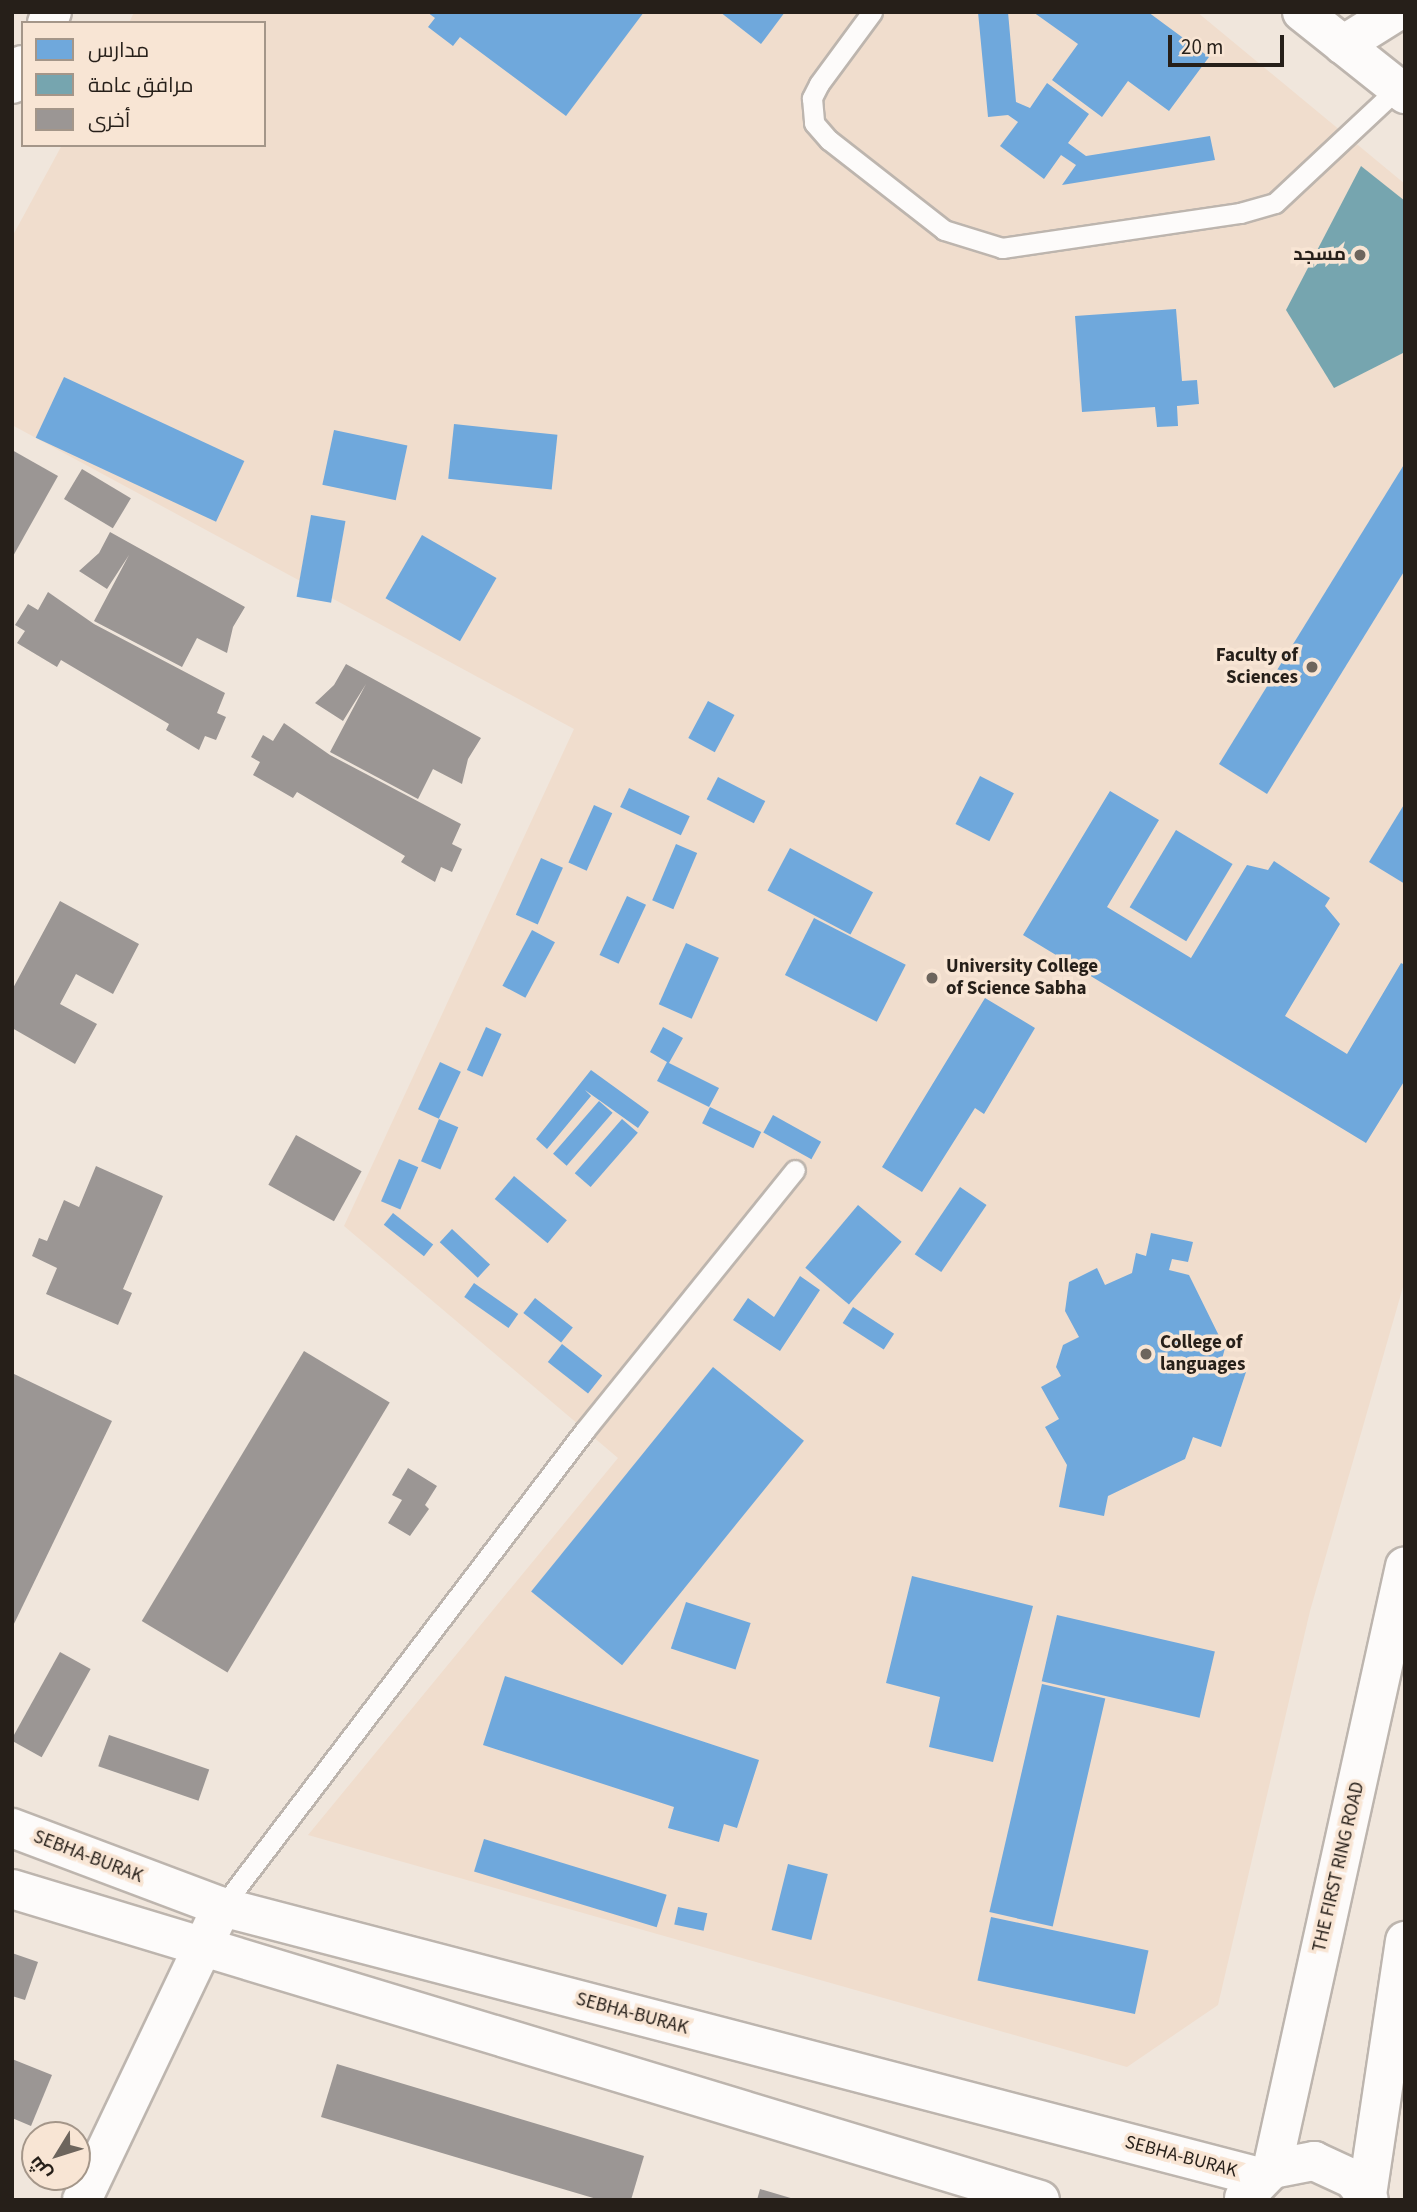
<!DOCTYPE html>
<html>
<head>
<meta charset="utf-8">
<style>
	body { margin:0 }
	#map { position:relative; width:1417px; height:2212px; overflow:hidden; background:#f0e6dc; font-family:"Source Sans 3",Cairo,sans-serif }
	div>[style] { position:absolute }
	.built>* { inset:0; background:#f0ddcd }
	.schools>* { inset:0; background:#6fa8dc; transform-origin:0 0 }
	.public>* { inset:0; background:#76a5af }
	.building>* { inset:0; background:#9b9694; transform-origin:0 0 }
	.roads { filter:drop-shadow(2px 0 #bdb5ae) drop-shadow(-2px 0 #bdb5ae) drop-shadow(0 2px #bdb5ae) drop-shadow(0 -2px #bdb5ae) }
	.service>* { height:19px; margin:-9.5px; padding:0 9.5px; transform-origin:9.5px; border-radius:9.5px; background:#fdfbfa }
	.minor>* { height:38px; margin:-19px; padding:0 19px; transform-origin:19px; border-radius:19px; background:#fdfbfa }
	.tertiary>* { height:38px; margin:-19px; padding:0 19px; transform-origin:19px; border-radius:19px; background:#fdfbfa }
	.primary>* { height:38px; margin:-19px; padding:0 19px; transform-origin:19px; border-radius:19px; background:#fdfbfa }
	.trunk>* { height:38px; margin:-19px; padding:0 19px; transform-origin:19px; border-radius:19px; background:#fdfbfa }
	.dots>* { width:19px; height:19px; translate:-50% -50%; box-sizing:border-box; border:4px solid #f8e5d4; border-radius:50% }
	span { translate:-50% -50%; white-space:nowrap; text-align:center; line-height:1.15; -webkit-text-stroke:7px #f8e5d4; paint-order:stroke }
	.poi-label { font-size:19px; color:#261f19; font-weight:700 }
	.right { translate:-100% -50%; text-align:right }
	.left { translate:0 -50%; text-align:left }
	.street-label { font-size:19px; color:#261f19 }
	.frame { position:absolute; inset:0; border:14px solid #261f19; pointer-events:none }
	.legend { position:absolute; left:21px; top:21px; width:245px; height:126px; box-sizing:border-box; background:#f8e5d4; border:2px solid #a49689; margin:0; padding:9px 12px; list-style:none; font-size:21px; color:#261f19 }
	.legend li { display:flex; align-items:center; gap:14px; height:35px }
	.legend b { width:35px; border:2px solid #a49689 }
	.north { position:absolute; left:21px; top:2121px; width:70px; height:70px; box-sizing:border-box; background:#f8e5d4; border:2px solid #a49689; border-radius:50%; rotate:232deg; font-size:19px; font-weight:700; line-height:28px; text-align:center; color:#261f19 }
	.north::after { content:''; display:block; margin:auto; width:24px; height:32px; background:#6d655d; clip-path:polygon(50% 0,100% 100%,50% 72%,0 100%) }
	.scale { position:absolute; left:1168px; top:35px; width:116px; height:32px; box-sizing:border-box; border:4px solid #261f19; border-top:0; padding-left:9px; font-size:21px; line-height:24px; white-space:nowrap; color:#261f19; -webkit-text-stroke:5px #f8e5d4; paint-order:stroke }
</style>
</head>
<body>
<div id="map">
	<div class="built">
		<div style="clip-path:polygon(134px 12px,1197px 12px,1405px 184px,1405px 1280px,1310px 1611px,1218px 2005px,1127px 2067px,308px 1835px,618px 1458px,344px 1226px,574px 729px,12px 425px,12px 237px,62px 145px,264px 145px,264px 23px,129px 23px)"></div>
	</div>
	<div class="schools">
		<div style="clip-path:polygon(427px 12px,644px 12px,566px 116px,460px 37px,453px 46px,428px 27px,435px 18px)"></div>
		<div style="clip-path:polygon(720px 12px,785px 12px,761px 44px)"></div>
		<div style="clip-path:polygon(978px 12px,1008px 12px,1016px 102px,1030px 108px,1047px 83px,1089px 114px,1068px 143px,1086px 156px,1210px 136px,1215px 160px,1062px 185px,1076px 165px,1061px 155px,1044px 179px,1000px 146px,1018px 122px,1008px 115px,988px 117px)"></div>
		<div style="clip-path:polygon(1033px 12px,1148px 12px,1209px 57px,1169px 111px,1128px 81px,1102px 117px,1052px 80px,1078px 44px)"></div>
		<div style="clip-path:polygon(1176px 309px,1182px 381px,1197px 380px,1199px 404px,1177px 406px,1178px 426px,1157px 427px,1155px 407px,1082px 412px,1075px 316px)"></div>
		<div style="left:64px;top:377px;width:199px;height:67px;rotate:25deg"></div>
		<div style="left:454px;top:424px;width:104px;height:55px;rotate:6deg"></div>
		<div style="left:334px;top:430px;width:75px;height:56px;rotate:12deg"></div>
		<div style="clip-path:polygon(1405px 463px,1405px 570px,1267px 794px,1219px 764px)"></div>
		<div style="left:311px;top:515px;width:35px;height:83px;rotate:10deg"></div>
		<div style="left:422px;top:535px;width:86px;height:73px;rotate:30deg"></div>
		<div style="left:708px;top:701px;width:30px;height:42px;rotate:28deg"></div>
		<div style="left:980px;top:776px;width:38px;height:54px;rotate:27deg"></div>
		<div style="left:718px;top:777px;width:53px;height:25px;rotate:27deg"></div>
		<div style="left:629px;top:788px;width:67px;height:21px;rotate:25deg"></div>
		<div style="clip-path:polygon(1110px 791px,1159px 820px,1107px 907px,1191px 958px,1247px 865px,1268px 870px,1274px 861px,1330px 898px,1325px 906px,1340px 924px,1285px 1016px,1347px 1054px,1401px 963px,1405px 965px,1405px 1080px,1366px 1143px,1023px 935px)"></div>
		<div style="clip-path:polygon(1405px 803px,1405px 884px,1369px 862px)"></div>
		<div style="left:594px;top:805px;width:20px;height:63px;rotate:24deg"></div>
		<div style="left:1176px;top:830px;width:66px;height:90px;rotate:31deg"></div>
		<div style="left:676px;top:844px;width:23px;height:61px;rotate:23deg"></div>
		<div style="left:790px;top:848px;width:94px;height:48px;rotate:28deg"></div>
		<div style="left:541px;top:858px;width:24px;height:62px;rotate:24deg"></div>
		<div style="left:627px;top:896px;width:21px;height:65px;rotate:25deg"></div>
		<div style="left:814px;top:918px;width:103px;height:64px;rotate:27deg"></div>
		<div style="left:532px;top:930px;width:26px;height:63px;rotate:28deg"></div>
		<div style="left:686px;top:943px;width:36px;height:67px;rotate:24deg"></div>
		<div style="clip-path:polygon(985px 998px,1035px 1028px,984px 1114px,975px 1108px,922px 1192px,882px 1167px)"></div>
		<div style="left:486px;top:1027px;width:17px;height:47px;rotate:24deg"></div>
		<div style="clip-path:polygon(663px 1027px,683px 1038px,669px 1063px,719px 1088px,709px 1107px,657px 1081px,667px 1062px,650px 1052px)"></div>
		<div style="left:440px;top:1062px;width:23px;height:52px;rotate:25deg"></div>
		<div style="clip-path:polygon(591px 1070px,649px 1112px,638px 1128px,585px 1090px,591px 1096px,547px 1149px,536px 1139px)"></div>
		<div style="left:599px;top:1101px;width:18px;height:70px;rotate:41deg"></div>
		<div style="left:710px;top:1107px;width:57px;height:18px;rotate:26deg"></div>
		<div style="left:773px;top:1115px;width:55px;height:20px;rotate:29deg"></div>
		<div style="left:439px;top:1119px;width:21px;height:46px;rotate:23deg"></div>
		<div style="left:622px;top:1119px;width:21px;height:72px;rotate:41deg"></div>
		<div style="left:399px;top:1159px;width:21px;height:46px;rotate:23deg"></div>
		<div style="left:514px;top:1176px;width:69px;height:30px;rotate:40deg"></div>
		<div style="left:960px;top:1187px;width:32px;height:81px;rotate:34deg"></div>
		<div style="left:858px;top:1205px;width:57px;height:82px;rotate:40deg"></div>
		<div style="left:393px;top:1213px;width:51px;height:15px;rotate:38deg"></div>
		<div style="left:452px;top:1229px;width:52px;height:18px;rotate:43deg"></div>
		<div style="clip-path:polygon(1151px 1233px,1193px 1242px,1188px 1262px,1172px 1259px,1169px 1270px,1189px 1275px,1225px 1348px,1221px 1363px,1246px 1372px,1221px 1447px,1193px 1437px,1185px 1459px,1108px 1496px,1104px 1516px,1059px 1507px,1067px 1465px,1045px 1427px,1059px 1419px,1041px 1387px,1061px 1376px,1056px 1367px,1063px 1345px,1079px 1337px,1065px 1311px,1069px 1282px,1097px 1268px,1105px 1285px,1132px 1273px,1136px 1253px,1146px 1256px)"></div>
		<div style="clip-path:polygon(800px 1276px,820px 1290px,780px 1351px,733px 1320px,748px 1298px,774px 1317px)"></div>
		<div style="left:474px;top:1283px;width:54px;height:17px;rotate:35deg"></div>
		<div style="left:535px;top:1298px;width:48px;height:19px;rotate:38deg"></div>
		<div style="left:853px;top:1307px;width:49px;height:19px;rotate:33deg"></div>
		<div style="left:562px;top:1344px;width:51px;height:23px;rotate:38deg"></div>
		<div style="left:713px;top:1367px;width:117px;height:289px;rotate:39deg"></div>
		<div style="clip-path:polygon(912px 1576px,1033px 1606px,993px 1762px,929px 1747px,940px 1697px,886px 1683px)"></div>
		<div style="left:686px;top:1602px;width:68px;height:49px;rotate:18deg"></div>
		<div style="left:1057px;top:1615px;width:162px;height:68px;rotate:13deg"></div>
		<div style="clip-path:polygon(505px 1676px,759px 1760px,737px 1828px,724px 1824px,719px 1842px,668px 1828px,674px 1807px,483px 1745px)"></div>
		<div style="left:1042px;top:1684px;width:65px;height:234px;rotate:13deg"></div>
		<div style="left:484px;top:1839px;width:191px;height:34px;rotate:17deg"></div>
		<div style="left:788px;top:1864px;width:41px;height:68px;rotate:14deg"></div>
		<div style="left:678px;top:1907px;width:30px;height:18px;rotate:12deg"></div>
		<div style="left:991px;top:1917px;width:161px;height:65px;rotate:12deg"></div>
	</div>
	<div class="public">
		<div style="clip-path:polygon(1361px 166px,1405px 201px,1405px 352px,1334px 388px,1286px 310px)"></div>
	</div>
	<div class="building">
		<div style="clip-path:polygon(12px 450px,58px 476px,12px 558px)"></div>
		<div style="left:82px;top:469px;width:57px;height:35px;rotate:31deg"></div>
		<div style="clip-path:polygon(110px 532px,245px 607px,233px 627px,227px 653px,197px 638px,182px 667px,94px 621px,129px 555px,107px 589px,79px 571px,99px 553px)"></div>
		<div style="clip-path:polygon(48px 592px,94px 624px,225px 693px,217px 713px,226px 717px,216px 740px,205px 736px,199px 750px,166px 730px,169px 724px,61px 660px,57px 667px,17px 643px,25px 631px,15px 625px,28px 604px,38px 610px)"></div>
		<div style="clip-path:polygon(346px 664px,481px 738px,468px 759px,462px 784px,433px 769px,418px 799px,330px 752px,366px 684px,343px 721px,315px 703px,334px 685px)"></div>
		<div style="clip-path:polygon(284px 723px,330px 755px,461px 824px,452px 844px,462px 849px,452px 872px,441px 867px,435px 882px,401px 862px,405px 856px,297px 792px,293px 798px,253px 775px,260px 762px,251px 757px,263px 735px,273px 741px)"></div>
		<div style="clip-path:polygon(60px 901px,139px 944px,113px 994px,76px 974px,60px 1004px,97px 1024px,75px 1064px,12px 1028px,12px 990px)"></div>
		<div style="left:296px;top:1135px;width:75px;height:57px;rotate:29deg"></div>
		<div style="clip-path:polygon(96px 1166px,163px 1196px,123px 1289px,132px 1293px,118px 1325px,46px 1294px,57px 1268px,32px 1256px,39px 1238px,47px 1241px,64px 1200px,79px 1207px)"></div>
		<div style="left:304px;top:1351px;width:100px;height:315px;rotate:31deg"></div>
		<div style="clip-path:polygon(12px 1373px,112px 1421px,12px 1628px)"></div>
		<div style="clip-path:polygon(408px 1468px,437px 1486px,425px 1505px,429px 1509px,410px 1536px,388px 1523px,402px 1500px,392px 1495px)"></div>
		<div style="left:60px;top:1652px;width:35px;height:101px;rotate:29deg"></div>
		<div style="left:109px;top:1735px;width:106px;height:33px;rotate:19deg"></div>
		<div style="clip-path:polygon(12px 1953px,38px 1962px,25px 2000px,12px 1996px)"></div>
		<div style="clip-path:polygon(12px 2059px,52px 2075px,31px 2126px,12px 2118px)"></div>
		<div style="clip-path:polygon(337px 2064px,644px 2156px,631px 2200px,600px 2200px,321px 2117px)"></div>
		<div style="clip-path:polygon(760px 2189px,794px 2199px,794px 2200px,757px 2200px)"></div>
	</div>
	<div class="roads">
		<div class="service">
			<div style="left:872px;top:12px;width:89px;rotate:126.4deg"></div>
			<div style="left:819px;top:84px;width:16px;rotate:117deg"></div>
			<div style="left:812px;top:98px;width:25px;rotate:85deg"></div>
			<div style="left:814px;top:123px;width:23px;rotate:49deg"></div>
			<div style="left:829px;top:140px;width:146px;rotate:38deg"></div>
			<div style="left:944px;top:230px;width:61px;rotate:17.2deg"></div>
			<div style="left:1002px;top:248px;width:241px;rotate:-8.4deg"></div>
			<div style="left:1240px;top:213px;width:36px;rotate:-16deg"></div>
			<div style="left:1275px;top:203px;width:168px;rotate:-43.1deg"></div>
			<div style="left:222px;top:1907px;width:599px;rotate:-52.73deg"></div>
			<div style="left:585px;top:1430px;width:334px;rotate:-51.1deg"></div>
		</div>
		<div class="minor">
			<div style="left:1343px;top:45px;width:62px;rotate:-31.9deg"></div>
			<div style="left:82px;top:2200px;width:325px;rotate:-64.5deg"></div>
		</div>
		<div class="tertiary">
			<div style="left:1302px;top:12px;width:132px;rotate:38.5deg"></div>
		</div>
		<div class="primary">
			<div style="left:1272px;top:2169px;width:617px;rotate:-77.56deg"></div>
			<div style="left:1367px;top:2195px;width:257px;rotate:-81.5deg"></div>
		</div>
		<div class="trunk">
			<div style="left:47px;top:23px;width:12px;rotate:-66deg"></div>
			<div style="left:12px;top:84px;width:22px;rotate:-60deg"></div>
			<div style="left:12px;top:1828px;width:224px;rotate:20.6deg"></div>
			<div style="left:222px;top:1907px;width:1072px;rotate:14.59deg"></div>
			<div style="left:12px;top:1889px;width:1074px;rotate:16.83deg"></div>
			<div style="left:1244px;top:2198px;width:40px;rotate:-46deg"></div>
			<div style="left:1272px;top:2169px;width:43px;rotate:-10.8deg"></div>
			<div style="left:1314px;top:2161px;width:43px;rotate:24.8deg"></div>
			<div style="left:1353px;top:2179px;width:26px;rotate:53deg"></div>
		</div>
	</div>
	<div class="dots">
		<div style="left:1360px;top:255px;background:#6d655d"></div>
		<div style="left:1312px;top:667px;background:#6d655d"></div>
		<div style="left:932px;top:978px;background:#6d655d"></div>
		<div style="left:1146px;top:1354px;background:#6d655d"></div>
	</div>
	<div class="poi-label">
		<span class="right" style="left:1346px;top:255px">مسجد</span>
		<span class="right" style="left:1298px;top:667px">Faculty of<br>Sciences</span>
		<span class="left" style="left:946px;top:978px">University College<br>of Science Sabha</span>
		<span class="left" style="left:1160px;top:1354px">College of<br>languages</span>
	</div>
	<div class="street-label">
		<span style="left:88px;top:1857px;rotate:21deg">SEBHA-BURAK</span>
		<span style="left:1339px;top:1867px;rotate:-77deg">THE FIRST RING ROAD</span>
		<span style="left:632px;top:2014px;rotate:15deg">SEBHA-BURAK</span>
		<span style="left:1181px;top:2157px;rotate:15deg">SEBHA-BURAK</span>
	</div>
	<div class="frame"></div>
	<ul class="legend">
	<li><b style="height:19px;background:#6fa8dc"></b>مدارس</li>
	<li><b style="height:19px;background:#76a5af"></b>مرافق عامة</li>
	<li><b style="height:19px;background:#9b9694"></b>أخرى</li>
	</ul>
	<div class="north">ش</div>
	<div class="scale">20 m</div>
</div>
</body>
</html>
